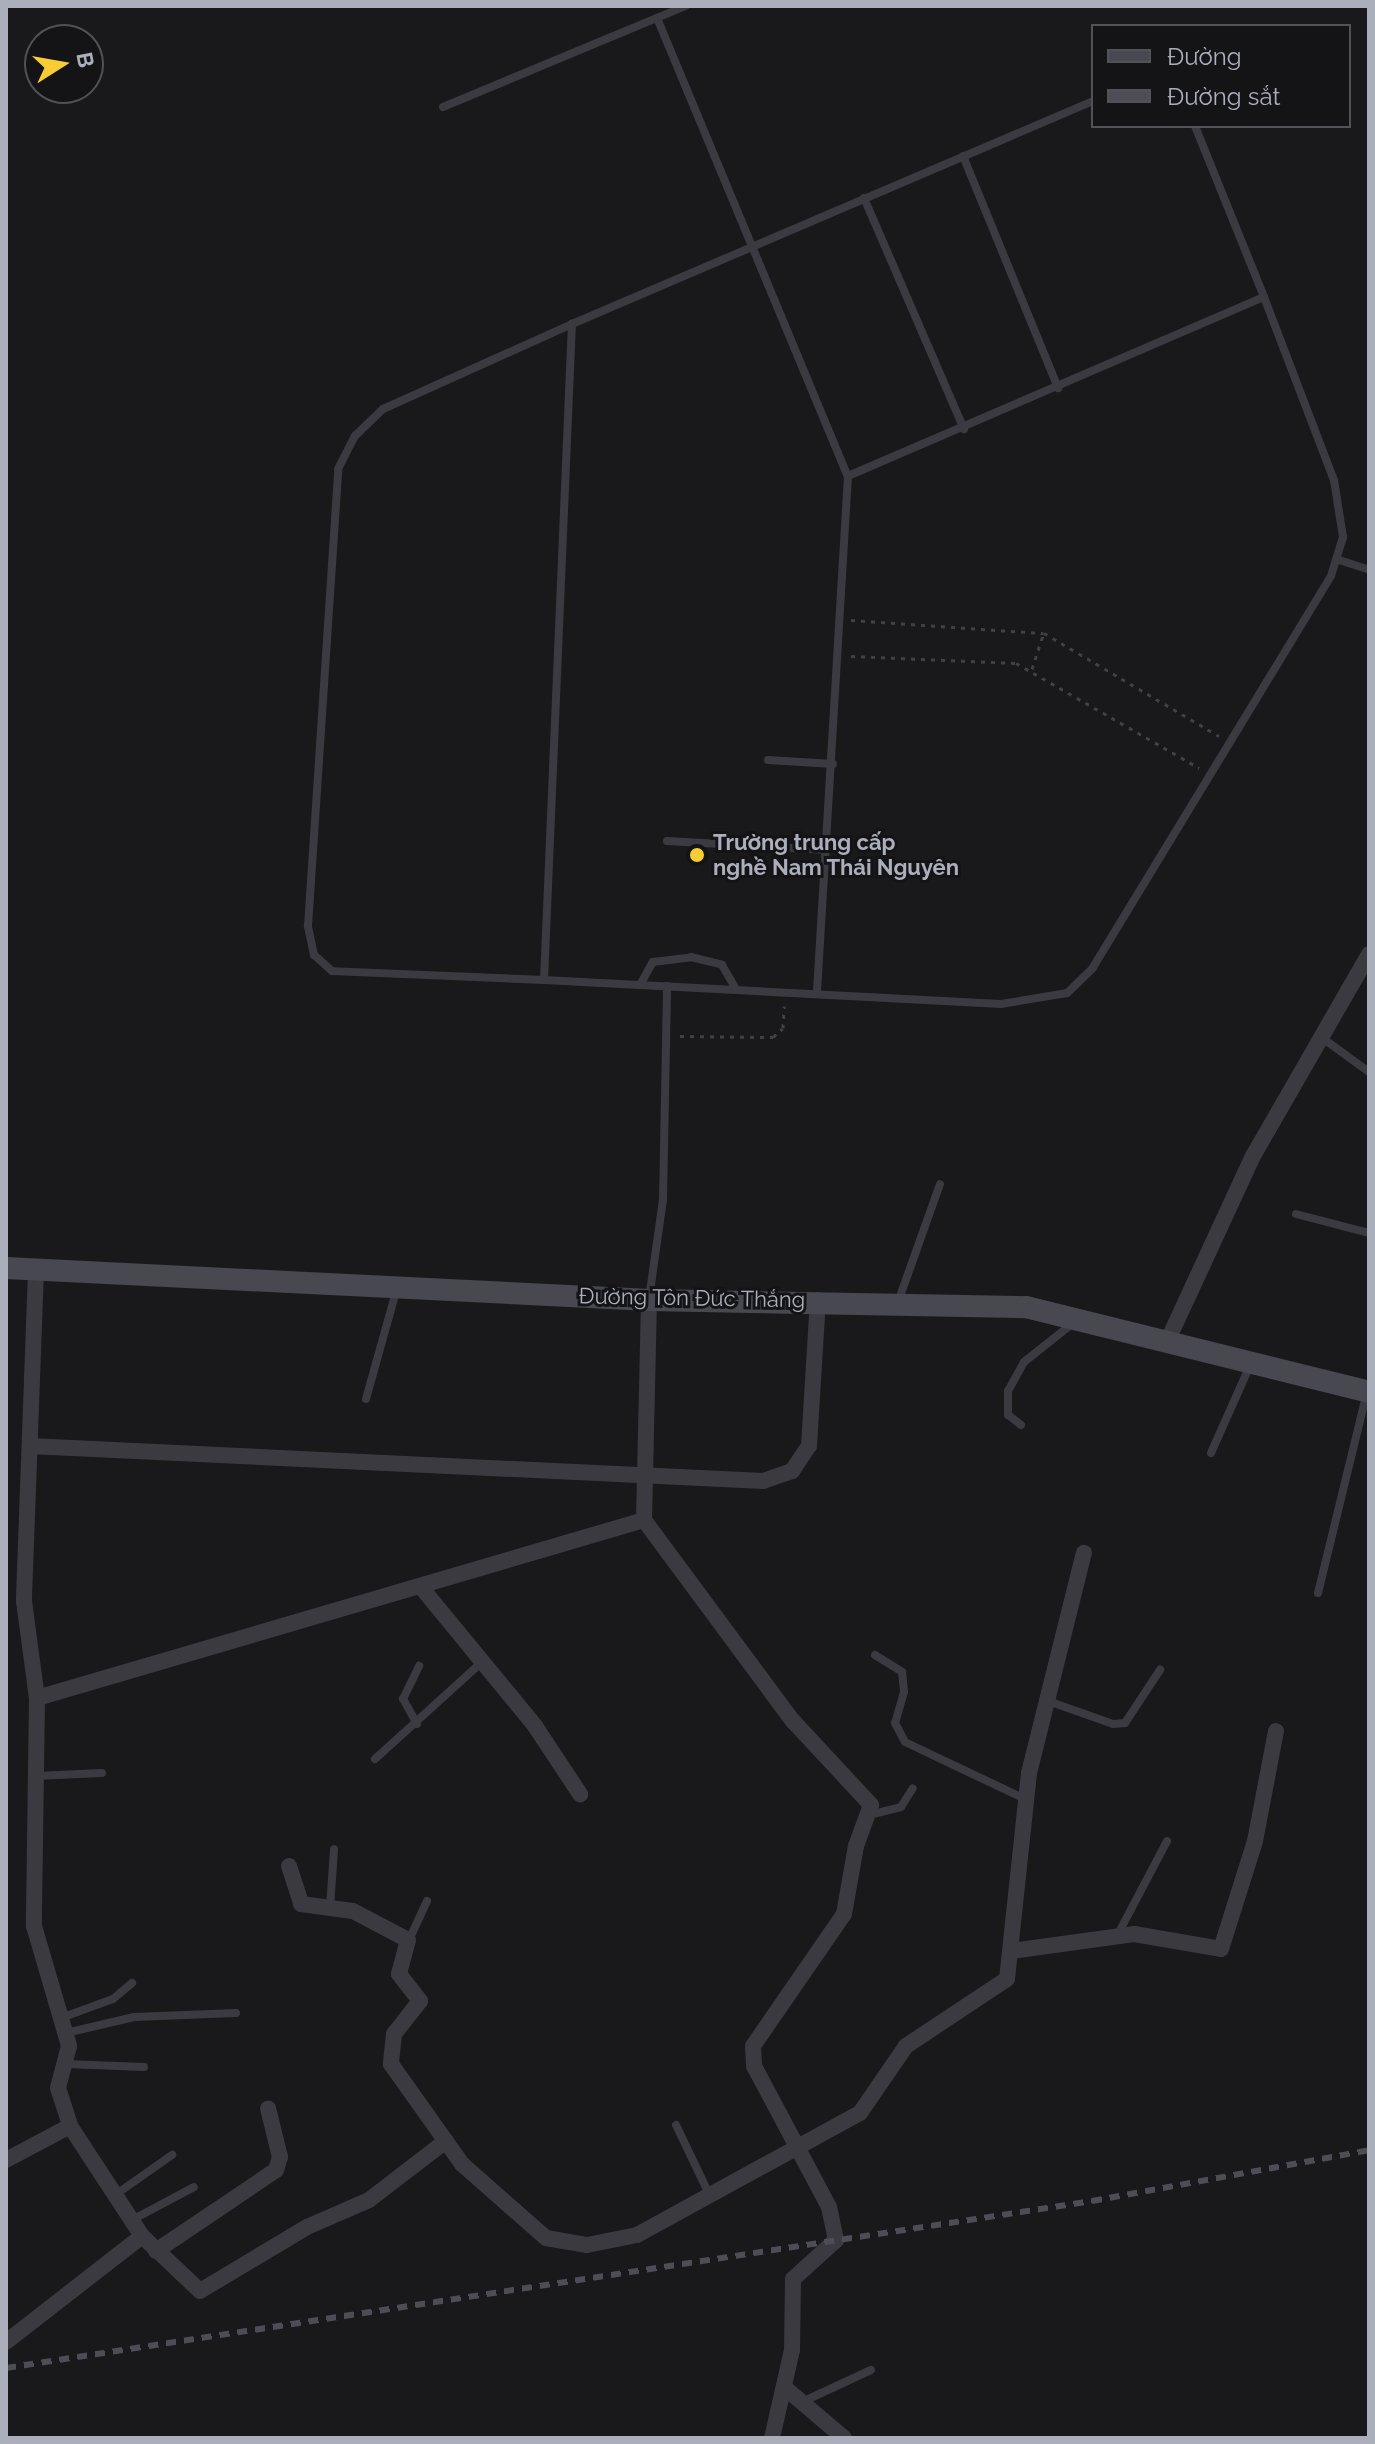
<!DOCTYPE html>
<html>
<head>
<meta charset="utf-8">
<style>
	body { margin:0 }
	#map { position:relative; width:1375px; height:2444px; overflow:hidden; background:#19191b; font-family:Raleway,sans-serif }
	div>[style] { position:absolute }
	.path>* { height:3px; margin-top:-1.5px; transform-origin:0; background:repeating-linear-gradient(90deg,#404147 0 4px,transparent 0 10px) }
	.lane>* { height:8px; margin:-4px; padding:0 4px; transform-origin:4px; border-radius:4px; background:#3a3a40 }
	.street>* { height:16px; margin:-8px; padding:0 8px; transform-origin:8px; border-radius:8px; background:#3a3a40 }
	.secondary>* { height:22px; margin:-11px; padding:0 11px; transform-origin:11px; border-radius:11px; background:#484950 }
	.rail>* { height:6px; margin-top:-3px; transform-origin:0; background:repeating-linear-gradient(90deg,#4d4e55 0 10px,transparent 0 18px) }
	.dots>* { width:22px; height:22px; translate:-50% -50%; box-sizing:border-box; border:4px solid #141416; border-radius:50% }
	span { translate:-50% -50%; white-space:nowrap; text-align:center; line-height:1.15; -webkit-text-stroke:6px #141416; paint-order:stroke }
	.poi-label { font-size:22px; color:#abaebb; font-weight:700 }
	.left { translate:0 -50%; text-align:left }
	.street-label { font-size:22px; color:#abaebb }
	.frame { position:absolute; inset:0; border:8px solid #abaebb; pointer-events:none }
	.legend { position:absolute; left:1091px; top:24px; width:260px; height:104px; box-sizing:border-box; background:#141416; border:2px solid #505258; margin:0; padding:10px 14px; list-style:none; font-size:24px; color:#abaebb }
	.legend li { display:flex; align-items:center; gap:16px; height:40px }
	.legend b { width:40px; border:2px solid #505258 }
	.north { position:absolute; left:24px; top:24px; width:80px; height:80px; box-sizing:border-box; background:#141416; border:2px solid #505258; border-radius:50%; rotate:79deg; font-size:22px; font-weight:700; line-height:32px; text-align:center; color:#abaebb }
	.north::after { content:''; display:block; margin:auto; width:28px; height:36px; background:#f7cc35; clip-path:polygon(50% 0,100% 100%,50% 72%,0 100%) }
</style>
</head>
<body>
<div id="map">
	<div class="path">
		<div style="left:851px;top:620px;width:193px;rotate:3.9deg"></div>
		<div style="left:1044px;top:633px;width:203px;rotate:30.5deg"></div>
		<div style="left:851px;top:656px;width:165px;rotate:2.4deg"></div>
		<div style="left:1016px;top:663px;width:211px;rotate:29.8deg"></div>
		<div style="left:1032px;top:669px;width:38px;rotate:-72deg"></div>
		<div style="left:680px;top:1036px;width:93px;rotate:0.6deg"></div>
		<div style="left:773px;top:1037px;width:13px;rotate:-42deg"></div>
		<div style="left:783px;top:1028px;width:22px;rotate:-87deg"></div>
	</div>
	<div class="lane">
		<div style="left:657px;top:18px;width:496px;rotate:67.4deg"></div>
		<div style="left:848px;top:476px;width:517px;rotate:93.44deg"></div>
		<div style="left:443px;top:107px;width:263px;rotate:-22.6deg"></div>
		<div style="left:1195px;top:126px;width:184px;rotate:68deg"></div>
		<div style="left:963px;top:156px;width:251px;rotate:67.7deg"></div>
		<div style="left:864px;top:198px;width:252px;rotate:66.6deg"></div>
		<div style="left:848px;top:476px;width:453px;rotate:-23.3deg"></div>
		<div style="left:1264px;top:297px;width:196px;rotate:69.1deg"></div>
		<div style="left:1334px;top:480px;width:58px;rotate:81deg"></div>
		<div style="left:1343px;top:537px;width:41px;rotate:107.1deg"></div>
		<div style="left:1331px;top:576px;width:459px;rotate:121.3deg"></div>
		<div style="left:1093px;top:968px;width:36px;rotate:136deg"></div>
		<div style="left:1067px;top:993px;width:67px;rotate:170.5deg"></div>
		<div style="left:1001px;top:1004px;width:458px;rotate:-177deg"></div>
		<div style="left:544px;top:980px;width:657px;rotate:-87.56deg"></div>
		<div style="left:572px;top:324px;width:567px;rotate:-23.17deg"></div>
		<div style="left:1336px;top:559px;width:35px;rotate:18deg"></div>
		<div style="left:768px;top:760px;width:65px;rotate:3.5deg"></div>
		<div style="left:667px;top:841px;width:160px;rotate:3.2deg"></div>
		<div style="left:544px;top:980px;width:212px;rotate:-177.6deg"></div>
		<div style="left:332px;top:971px;width:24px;rotate:-138deg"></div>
		<div style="left:314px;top:955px;width:30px;rotate:-102deg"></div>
		<div style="left:308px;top:926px;width:458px;rotate:-86.2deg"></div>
		<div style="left:338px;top:469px;width:37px;rotate:-63deg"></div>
		<div style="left:355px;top:436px;width:39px;rotate:-44deg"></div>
		<div style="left:383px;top:409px;width:207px;rotate:-24.2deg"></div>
		<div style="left:640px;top:985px;width:26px;rotate:-61deg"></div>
		<div style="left:653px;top:962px;width:38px;rotate:-7deg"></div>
		<div style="left:691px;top:957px;width:32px;rotate:14deg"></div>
		<div style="left:722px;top:965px;width:28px;rotate:60deg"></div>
		<div style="left:1321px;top:1037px;width:59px;rotate:36.1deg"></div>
		<div style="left:1296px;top:1214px;width:75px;rotate:14.6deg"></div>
		<div style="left:649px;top:1299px;width:100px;rotate:-82deg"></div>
		<div style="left:663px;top:1200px;width:214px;rotate:-88.9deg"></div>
		<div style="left:898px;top:1302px;width:125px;rotate:-70.4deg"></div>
		<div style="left:366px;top:1399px;width:115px;rotate:-74.4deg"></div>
		<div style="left:1021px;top:1425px;width:16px;rotate:-142deg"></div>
		<div style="left:1008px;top:1415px;width:24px;rotate:-90deg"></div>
		<div style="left:1008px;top:1391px;width:33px;rotate:-61deg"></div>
		<div style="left:1024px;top:1362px;width:63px;rotate:-38.5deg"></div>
		<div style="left:1211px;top:1453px;width:98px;rotate:-66deg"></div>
		<div style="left:1318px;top:1593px;width:207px;rotate:-76.3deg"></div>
		<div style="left:875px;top:1655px;width:32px;rotate:32deg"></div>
		<div style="left:902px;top:1672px;width:20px;rotate:84deg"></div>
		<div style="left:904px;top:1692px;width:32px;rotate:106deg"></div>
		<div style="left:895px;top:1723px;width:21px;rotate:62deg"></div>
		<div style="left:905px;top:1742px;width:133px;rotate:25.4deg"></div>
		<div style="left:1048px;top:1701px;width:69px;rotate:19.5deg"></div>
		<div style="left:1113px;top:1724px;width:12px;rotate:-5deg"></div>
		<div style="left:1125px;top:1723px;width:64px;rotate:-56.6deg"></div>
		<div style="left:417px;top:1724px;width:29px;rotate:-119deg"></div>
		<div style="left:403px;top:1699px;width:37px;rotate:-64deg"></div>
		<div style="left:375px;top:1759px;width:144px;rotate:-42.2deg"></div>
		<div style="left:36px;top:1776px;width:66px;rotate:-2.6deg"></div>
		<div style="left:869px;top:1815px;width:33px;rotate:-14deg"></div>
		<div style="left:901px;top:1807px;width:22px;rotate:-58deg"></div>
		<div style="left:330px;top:1908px;width:59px;rotate:-86.1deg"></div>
		<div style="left:1118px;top:1934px;width:105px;rotate:-62.2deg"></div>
		<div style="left:409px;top:1940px;width:43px;rotate:-65.2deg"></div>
		<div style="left:61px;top:2018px;width:55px;rotate:-20.1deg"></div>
		<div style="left:113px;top:1999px;width:25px;rotate:-40deg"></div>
		<div style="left:66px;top:2033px;width:70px;rotate:-13.2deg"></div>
		<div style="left:134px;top:2017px;width:102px;rotate:-2.2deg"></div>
		<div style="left:66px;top:2064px;width:78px;rotate:2.2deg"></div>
		<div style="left:676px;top:2125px;width:79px;rotate:64.4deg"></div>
		<div style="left:115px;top:2195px;width:70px;rotate:-35.1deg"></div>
		<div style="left:132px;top:2220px;width:70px;rotate:-28deg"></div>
		<div style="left:802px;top:2402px;width:76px;rotate:-24.9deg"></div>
	</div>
	<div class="street">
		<div style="left:36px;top:1270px;width:331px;rotate:92.1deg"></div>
		<div style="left:24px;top:1601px;width:98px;rotate:82.4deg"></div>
		<div style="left:37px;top:1698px;width:228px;rotate:90.8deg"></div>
		<div style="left:34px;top:1926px;width:125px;rotate:73.7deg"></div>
		<div style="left:69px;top:2046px;width:43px;rotate:104.7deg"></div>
		<div style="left:58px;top:2088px;width:40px;rotate:72deg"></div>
		<div style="left:70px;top:2126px;width:131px;rotate:56.8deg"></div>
		<div style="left:142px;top:2236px;width:80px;rotate:43.5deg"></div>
		<div style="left:200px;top:2291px;width:125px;rotate:-30.9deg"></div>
		<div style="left:307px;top:2227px;width:68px;rotate:-23.5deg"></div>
		<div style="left:369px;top:2200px;width:97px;rotate:-37.5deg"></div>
		<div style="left:649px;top:1300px;width:220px;rotate:91.3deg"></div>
		<div style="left:644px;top:1520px;width:250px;rotate:53.5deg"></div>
		<div style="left:793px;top:1721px;width:115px;rotate:47.1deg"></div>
		<div style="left:871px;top:1805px;width:44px;rotate:110.1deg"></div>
		<div style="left:856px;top:1846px;width:69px;rotate:100deg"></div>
		<div style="left:844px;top:1914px;width:160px;rotate:124.6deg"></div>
		<div style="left:753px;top:2046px;width:20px;rotate:87deg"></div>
		<div style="left:754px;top:2066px;width:160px;rotate:62deg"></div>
		<div style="left:829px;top:2207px;width:34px;rotate:78deg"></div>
		<div style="left:836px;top:2240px;width:58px;rotate:137.8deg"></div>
		<div style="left:793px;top:2279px;width:71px;rotate:90.8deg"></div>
		<div style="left:792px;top:2350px;width:90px;rotate:102.8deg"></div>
		<div style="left:1167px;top:1342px;width:205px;rotate:-65.2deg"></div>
		<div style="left:1253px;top:1156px;width:233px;rotate:-60.1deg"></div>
		<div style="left:30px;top:1446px;width:734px;rotate:2.73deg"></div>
		<div style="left:763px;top:1481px;width:31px;rotate:-19deg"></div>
		<div style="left:792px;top:1471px;width:30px;rotate:-56deg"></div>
		<div style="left:809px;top:1446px;width:146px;rotate:-86.5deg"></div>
		<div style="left:421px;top:1587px;width:180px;rotate:50.6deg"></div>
		<div style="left:535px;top:1726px;width:82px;rotate:56.5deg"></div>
		<div style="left:37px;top:1698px;width:633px;rotate:-16.34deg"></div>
		<div style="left:289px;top:1866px;width:40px;rotate:72deg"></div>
		<div style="left:301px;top:1904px;width:52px;rotate:7.7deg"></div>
		<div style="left:353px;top:1911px;width:62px;rotate:27.8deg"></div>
		<div style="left:408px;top:1940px;width:35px;rotate:105deg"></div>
		<div style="left:399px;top:1974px;width:34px;rotate:52deg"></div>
		<div style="left:420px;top:2001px;width:42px;rotate:128.2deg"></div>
		<div style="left:394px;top:2034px;width:30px;rotate:96deg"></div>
		<div style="left:391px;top:2064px;width:123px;rotate:54.6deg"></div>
		<div style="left:462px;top:2164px;width:112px;rotate:41.4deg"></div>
		<div style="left:546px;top:2238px;width:42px;rotate:9.7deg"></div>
		<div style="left:587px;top:2245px;width:51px;rotate:-11.3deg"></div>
		<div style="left:637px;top:2235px;width:254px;rotate:-28.7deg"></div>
		<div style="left:860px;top:2113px;width:81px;rotate:-55.5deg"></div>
		<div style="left:906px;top:2046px;width:121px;rotate:-33.6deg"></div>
		<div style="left:1007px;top:1979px;width:207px;rotate:-83.9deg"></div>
		<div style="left:1029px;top:1773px;width:227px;rotate:-76deg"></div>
		<div style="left:1012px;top:1951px;width:123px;rotate:-7.9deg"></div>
		<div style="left:1134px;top:1934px;width:88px;rotate:9.8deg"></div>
		<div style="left:1221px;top:1949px;width:113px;rotate:-72.5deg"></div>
		<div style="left:1255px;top:1841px;width:112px;rotate:-79.2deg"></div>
		<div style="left:6px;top:2160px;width:72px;rotate:-28deg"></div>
		<div style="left:156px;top:2251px;width:145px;rotate:-34deg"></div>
		<div style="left:276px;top:2170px;width:14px;rotate:-73deg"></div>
		<div style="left:280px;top:2157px;width:50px;rotate:-103.8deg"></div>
		<div style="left:6px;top:2342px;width:172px;rotate:-37.9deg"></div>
		<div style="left:784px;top:2387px;width:79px;rotate:40.4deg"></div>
	</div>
	<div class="secondary">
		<div style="left:6px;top:1268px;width:644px;rotate:2.85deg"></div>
		<div style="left:649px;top:1300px;width:377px;rotate:1.1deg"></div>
		<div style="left:1026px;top:1307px;width:353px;rotate:13.9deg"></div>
	</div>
	<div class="rail">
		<div style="left:6px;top:2368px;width:1099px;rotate:-8.74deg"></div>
		<div style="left:1092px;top:2201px;width:282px;rotate:-10.4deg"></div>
	</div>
	<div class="dots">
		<div style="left:697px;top:855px;background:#f7cc35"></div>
	</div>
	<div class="poi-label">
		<span class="left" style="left:713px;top:855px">Trường trung cấp<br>nghề Nam Thái Nguyên</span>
	</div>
	<div class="street-label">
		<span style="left:692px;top:1298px;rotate:1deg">Đường Tôn Đức Thắng</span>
	</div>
	<div class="frame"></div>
	<ul class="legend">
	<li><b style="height:10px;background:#484950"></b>Đường</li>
	<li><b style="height:10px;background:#4d4e55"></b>Đường sắt</li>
	</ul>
	<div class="north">B</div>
</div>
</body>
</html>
